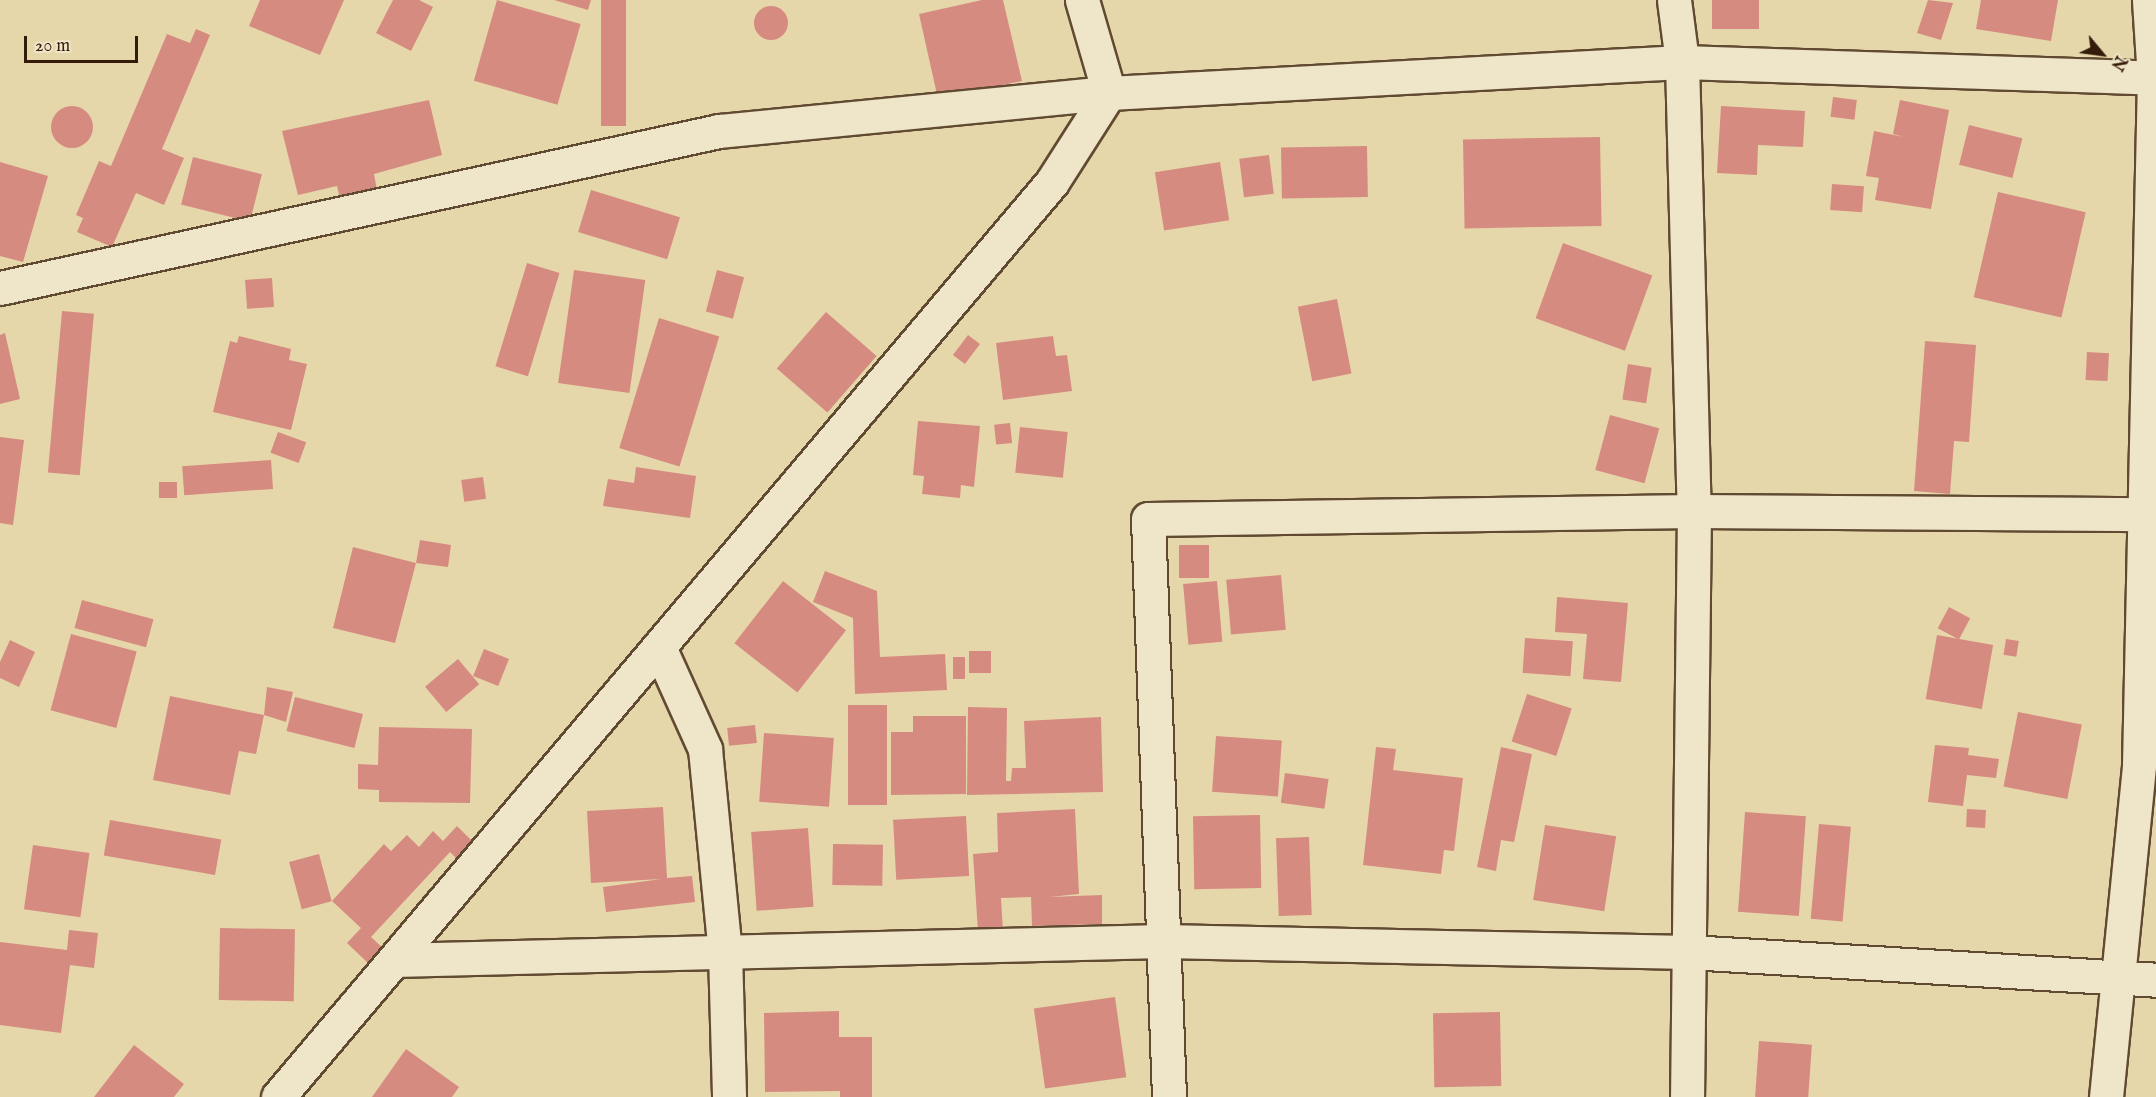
<!DOCTYPE html>
<html>
<head>
<meta charset="utf-8">
<style>
	body { margin:0 }
	#map { position:relative; width:2156px; height:1097px; overflow:hidden; background:#e6d7aa; font-family:"IM FELL English",serif }
	div>[style] { position:absolute }
	.building>* { inset:0; background:#d68b81; transform-origin:0 0 }
	.round { border-radius:50% }
	.roads { filter:drop-shadow(2px 0 #614a32) drop-shadow(-2px 0 #614a32) drop-shadow(0 2px #614a32) drop-shadow(0 -2px #614a32) }
	.street>* { height:33px; margin:-16.5px; padding:0 16.5px; transform-origin:16.5px; border-radius:16.5px; background:#efe5c8 }
	span { translate:-50% -50%; white-space:nowrap; text-align:center; line-height:1.15; -webkit-text-stroke:5px #efe5c8; paint-order:stroke }
	.north { position:absolute; left:2072px; top:24px; width:60px; height:60px; -webkit-text-stroke:4px #efe5c8; paint-order:stroke; rotate:119deg; font-size:16px; font-weight:700; line-height:24px; text-align:center; color:#351b0a }
	.north::after { content:''; display:block; margin:auto; width:21px; height:27px; background:#351b0a; clip-path:polygon(50% 0,100% 100%,50% 72%,0 100%) }
	.scale { position:absolute; left:24px; top:36px; width:114px; height:27px; box-sizing:border-box; border:3px solid #351b0a; border-top:0; padding-left:8px; font-size:18px; line-height:21px; white-space:nowrap; color:#351b0a; -webkit-text-stroke:4px #efe5c8; paint-order:stroke }
</style>
</head>
<body>
<div id="map">
	<div class="building">
		<div style="clip-path:polygon(260px 0,344px 0,320px 55px,249px 26px)"></div>
		<div style="clip-path:polygon(393px 0,419px 0,433px 7px,411px 51px,376px 33px)"></div>
		<div style="left:497px;top:0;width:87px;height:84px;rotate:16deg"></div>
		<div style="clip-path:polygon(554px 0,591px 0,588px 10px)"></div>
		<div style="left:601px;top:0;width:25px;height:126px"></div>
		<div style="clip-path:polygon(982px 0,1003px 0,1022px 81px,938px 99px,919px 14px)"></div>
		<div style="left:1712px;top:0;width:47px;height:29px"></div>
		<div style="clip-path:polygon(1928px 0,1953px 3px,1941px 40px,1917px 33px)"></div>
		<div style="clip-path:polygon(1981px 0,2058px 0,2051px 41px,1976px 29px)"></div>
		<div class="round" style="left:754px;top:6px;width:34px;height:34px"></div>
		<div style="clip-path:polygon(196px 29px,210px 35px,162px 149px,184px 158px,164px 205px,136px 193px,112px 247px,77px 232px,83px 218px,76px 215px,99px 161px,111px 166px,167px 34px,190px 43px)"></div>
		<div style="left:1833px;top:97px;width:24px;height:20px;rotate:7deg"></div>
		<div style="clip-path:polygon(429px 100px,442px 155px,374px 174px,378px 195px,341px 203px,337px 186px,298px 195px,282px 131px)"></div>
		<div style="clip-path:polygon(1900px 100px,1949px 110px,1931px 209px,1875px 200px,1879px 178px,1866px 176px,1874px 131px,1904px 137px,1893px 134px)"></div>
		<div style="clip-path:polygon(1721px 106px,1805px 111px,1803px 147px,1758px 145px,1757px 175px,1717px 173px)"></div>
		<div class="round" style="left:51px;top:106px;width:42px;height:42px"></div>
		<div style="left:1969px;top:125px;width:55px;height:41px;rotate:14deg"></div>
		<div style="left:1600px;top:137px;width:89px;height:137px;rotate:89deg"></div>
		<div style="left:1367px;top:146px;width:51px;height:86px;rotate:89deg"></div>
		<div style="left:1269px;top:155px;width:39px;height:30px;rotate:83deg"></div>
		<div style="left:193px;top:157px;width:71px;height:49px;rotate:14deg"></div>
		<div style="clip-path:polygon(0 162px,48px 176px,23px 262px,0 256px)"></div>
		<div style="left:1220px;top:162px;width:59px;height:66px;rotate:81deg"></div>
		<div style="left:1832px;top:184px;width:32px;height:26px;rotate:4deg"></div>
		<div style="left:591px;top:190px;width:93px;height:44px;rotate:17deg"></div>
		<div style="left:1998px;top:192px;width:90px;height:108px;rotate:13deg"></div>
		<div style="left:1563px;top:243px;width:95px;height:80px;rotate:20deg"></div>
		<div style="left:527px;top:263px;width:34px;height:108px;rotate:17deg"></div>
		<div style="left:574px;top:270px;width:72px;height:114px;rotate:8deg"></div>
		<div style="left:717px;top:270px;width:28px;height:43px;rotate:15deg"></div>
		<div style="left:272px;top:278px;width:29px;height:27px;rotate:86deg"></div>
		<div style="left:1337px;top:299px;width:76px;height:40px;rotate:79deg"></div>
		<div style="left:62px;top:311px;width:32px;height:162px;rotate:5deg"></div>
		<div style="left:826px;top:312px;width:67px;height:75px;rotate:41deg"></div>
		<div style="left:659px;top:318px;width:63px;height:136px;rotate:17deg"></div>
		<div style="clip-path:polygon(5px 333px,20px 399px,0 404px,0 335px)"></div>
		<div style="left:968px;top:335px;width:15px;height:25px;rotate:37deg"></div>
		<div style="clip-path:polygon(239px 336px,291px 349px,289px 360px,307px 364px,291px 430px,213px 412px,230px 341px,237px 343px)"></div>
		<div style="clip-path:polygon(1053px 336px,1056px 356px,1067px 355px,1072px 391px,1003px 400px,996px 343px)"></div>
		<div style="clip-path:polygon(1925px 341px,1976px 345px,1969px 442px,1954px 441px,1950px 494px,1914px 491px)"></div>
		<div style="left:2087px;top:352px;width:22px;height:28px;rotate:3deg"></div>
		<div style="left:1628px;top:364px;width:24px;height:36px;rotate:9deg"></div>
		<div style="left:1610px;top:415px;width:51px;height:57px;rotate:15deg"></div>
		<div style="clip-path:polygon(918px 421px,980px 426px,974px 487px,961px 485px,960px 498px,922px 494px,924px 476px,913px 475px)"></div>
		<div style="left:1010px;top:423px;width:20px;height:16px;rotate:84deg"></div>
		<div style="left:1020px;top:427px;width:48px;height:46px;rotate:6deg"></div>
		<div style="left:278px;top:432px;width:30px;height:22px;rotate:20deg"></div>
		<div style="clip-path:polygon(0 437px,24px 440px,13px 525px,0 523px)"></div>
		<div style="left:271px;top:460px;width:29px;height:89px;rotate:86deg"></div>
		<div style="clip-path:polygon(636px 467px,696px 476px,690px 518px,603px 506px,608px 479px,634px 483px)"></div>
		<div style="left:483px;top:477px;width:22px;height:22px;rotate:82deg"></div>
		<div style="left:159px;top:482px;width:18px;height:16px"></div>
		<div style="clip-path:polygon(420px 540px,451px 545px,448px 567px,416px 563px,395px 643px,333px 628px,353px 547px,416px 563px)"></div>
		<div style="left:1179px;top:545px;width:30px;height:33px"></div>
		<div style="clip-path:polygon(825px 571px,877px 591px,880px 657px,945px 654px,947px 690px,855px 694px,853px 618px,813px 602px)"></div>
		<div style="left:1281px;top:575px;width:55px;height:55px;rotate:85deg"></div>
		<div style="left:783px;top:581px;width:80px;height:79px;rotate:38deg"></div>
		<div style="left:1217px;top:581px;width:61px;height:34px;rotate:85deg"></div>
		<div style="clip-path:polygon(1557px 597px,1628px 603px,1621px 682px,1583px 679px,1587px 634px,1555px 632px)"></div>
		<div style="left:82px;top:600px;width:74px;height:29px;rotate:15deg"></div>
		<div style="left:1949px;top:607px;width:24px;height:24px;rotate:28deg"></div>
		<div style="left:71px;top:634px;width:68px;height:79px;rotate:15deg"></div>
		<div style="left:1937px;top:635px;width:57px;height:65px;rotate:10deg"></div>
		<div style="left:1525px;top:638px;width:48px;height:35px;rotate:4deg"></div>
		<div style="left:2006px;top:639px;width:13px;height:16px;rotate:9deg"></div>
		<div style="clip-path:polygon(10px 640px,35px 652px,19px 687px,0 678px,0 662px)"></div>
		<div style="left:484px;top:649px;width:27px;height:29px;rotate:22deg"></div>
		<div style="left:969px;top:651px;width:22px;height:22px"></div>
		<div style="left:953px;top:657px;width:12px;height:22px"></div>
		<div style="left:458px;top:659px;width:33px;height:43px;rotate:50deg"></div>
		<div style="clip-path:polygon(267px 687px,293px 692px,286px 722px,264px 715px)"></div>
		<div style="left:1527px;top:694px;width:47px;height:50px;rotate:18deg"></div>
		<div style="clip-path:polygon(170px 696px,264px 715px,256px 754px,239px 751px,230px 795px,153px 780px)"></div>
		<div style="left:295px;top:697px;width:70px;height:35px;rotate:14deg"></div>
		<div style="left:848px;top:705px;width:39px;height:100px"></div>
		<div style="clip-path:polygon(968px 707px,1007px 708px,1006px 781px,1011px 781px,1012px 768px,1026px 768px,1024px 721px,1101px 717px,1103px 792px,967px 795px)"></div>
		<div style="left:2018px;top:712px;width:65px;height:76px;rotate:11deg"></div>
		<div style="clip-path:polygon(913px 716px,966px 716px,966px 794px,891px 795px,891px 732px,913px 732px)"></div>
		<div style="left:755px;top:725px;width:18px;height:28px;rotate:84deg"></div>
		<div style="clip-path:polygon(379px 727px,472px 729px,470px 803px,379px 802px,379px 790px,358px 789px,358px 764px,378px 765px)"></div>
		<div style="left:764px;top:733px;width:70px;height:69px;rotate:4deg"></div>
		<div style="left:1216px;top:736px;width:66px;height:56px;rotate:4deg"></div>
		<div style="clip-path:polygon(1935px 745px,1969px 748px,1968px 755px,1999px 759px,1996px 778px,1967px 775px,1963px 806px,1928px 802px)"></div>
		<div style="clip-path:polygon(1376px 747px,1396px 749px,1393px 770px,1463px 778px,1454px 851px,1444px 850px,1441px 874px,1363px 865px)"></div>
		<div style="clip-path:polygon(1501px 747px,1532px 754px,1514px 842px,1501px 840px,1496px 871px,1477px 867px)"></div>
		<div style="left:1285px;top:773px;width:44px;height:30px;rotate:8deg"></div>
		<div style="clip-path:polygon(663px 807px,667px 878px,692px 876px,695px 902px,606px 912px,603px 887px,661px 879px,591px 883px,587px 811px)"></div>
		<div style="clip-path:polygon(1075px 809px,1079px 894px,1049px 897px,1102px 895px,1102px 924px,1032px 926px,1031px 897px,1001px 898px,1003px 931px,978px 932px,973px 854px,998px 852px,997px 813px)"></div>
		<div style="left:1967px;top:809px;width:19px;height:18px;rotate:3deg"></div>
		<div style="left:1745px;top:812px;width:61px;height:100px;rotate:4deg"></div>
		<div style="left:1260px;top:815px;width:73px;height:67px;rotate:89deg"></div>
		<div style="left:966px;top:816px;width:60px;height:73px;rotate:87deg"></div>
		<div style="left:110px;top:820px;width:113px;height:36px;rotate:10deg"></div>
		<div style="left:1819px;top:824px;width:32px;height:95px;rotate:5deg"></div>
		<div style="left:1545px;top:825px;width:72px;height:76px;rotate:9deg"></div>
		<div style="clip-path:polygon(457px 826px,476px 845px,460px 862px,450px 852px,371px 937px,385px 950px,370px 965px,347px 943px,361px 928px,332px 901px,384px 844px,391px 851px,407px 835px,419px 847px,433px 831px,443px 841px)"></div>
		<div style="left:808px;top:828px;width:79px;height:57px;rotate:86deg"></div>
		<div style="left:1309px;top:837px;width:78px;height:33px;rotate:88deg"></div>
		<div style="left:833px;top:844px;width:50px;height:41px;rotate:1deg"></div>
		<div style="left:33px;top:845px;width:57px;height:65px;rotate:8deg"></div>
		<div style="left:319px;top:854px;width:49px;height:31px;rotate:75deg"></div>
		<div style="left:220px;top:928px;width:75px;height:72px;rotate:1deg"></div>
		<div style="clip-path:polygon(69px 930px,98px 933px,94px 968px,70px 965px,61px 1033px,0 1025px,0 942px,67px 950px)"></div>
		<div style="left:1115px;top:997px;width:81px;height:82px;rotate:82deg"></div>
		<div style="clip-path:polygon(839px 1011px,839px 1037px,872px 1037px,872px 1097px,840px 1097px,840px 1091px,765px 1092px,764px 1013px)"></div>
		<div style="left:1500px;top:1012px;width:74px;height:67px;rotate:89deg"></div>
		<div style="left:1759px;top:1041px;width:53px;height:56px;rotate:4deg"></div>
		<div style="clip-path:polygon(134px 1045px,184px 1084px,174px 1097px,94px 1097px)"></div>
		<div style="clip-path:polygon(406px 1049px,459px 1087px,452px 1097px,372px 1097px)"></div>
	</div>
	<div class="roads">
		<div class="street">
			<div style="left:1674px;top:0;width:63px;rotate:82.6deg"></div>
			<div style="left:1682px;top:62px;width:449px;rotate:88.5deg"></div>
			<div style="left:1694px;top:511px;width:586px;rotate:90.68deg"></div>
			<div style="left:0;top:288px;width:736px;rotate:-12.32deg"></div>
			<div style="left:719px;top:131px;width:392px;rotate:-5.6deg"></div>
			<div style="left:1109px;top:93px;width:574px;rotate:-3.1deg"></div>
			<div style="left:1682px;top:62px;width:474px;rotate:1.9deg"></div>
			<div style="left:659px;top:647px;width:112px;rotate:65.7deg"></div>
			<div style="left:705px;top:749px;width:204px;rotate:84.4deg"></div>
			<div style="left:725px;top:952px;width:145px;rotate:88.4deg"></div>
			<div style="left:394px;top:960px;width:769px;rotate:-1.42deg"></div>
			<div style="left:1163px;top:941px;width:526px;rotate:1.2deg"></div>
			<div style="left:1689px;top:952px;width:468px;rotate:3.4deg"></div>
			<div style="left:278px;top:1097px;width:1198px;rotate:-49.77deg"></div>
			<div style="left:1052px;top:182px;width:106px;rotate:-57.4deg"></div>
			<div style="left:1109px;top:93px;width:97px;rotate:-106.2deg"></div>
			<div style="left:1169px;top:1097px;width:578px;rotate:-92.08deg"></div>
			<div style="left:1148px;top:519px;width:546px;rotate:-0.84deg"></div>
			<div style="left:1694px;top:511px;width:462px;rotate:0.4deg"></div>
			<div style="left:2106px;top:1097px;width:334px;rotate:-84.3deg"></div>
			<div style="left:2139px;top:765px;width:687px;rotate:-88.75deg"></div>
			<div style="left:2154px;top:78px;width:78px;rotate:-93.7deg"></div>
		</div>
	</div>
	<div class="north">N</div>
	<div class="scale">20 m</div>
</div>
</body>
</html>
